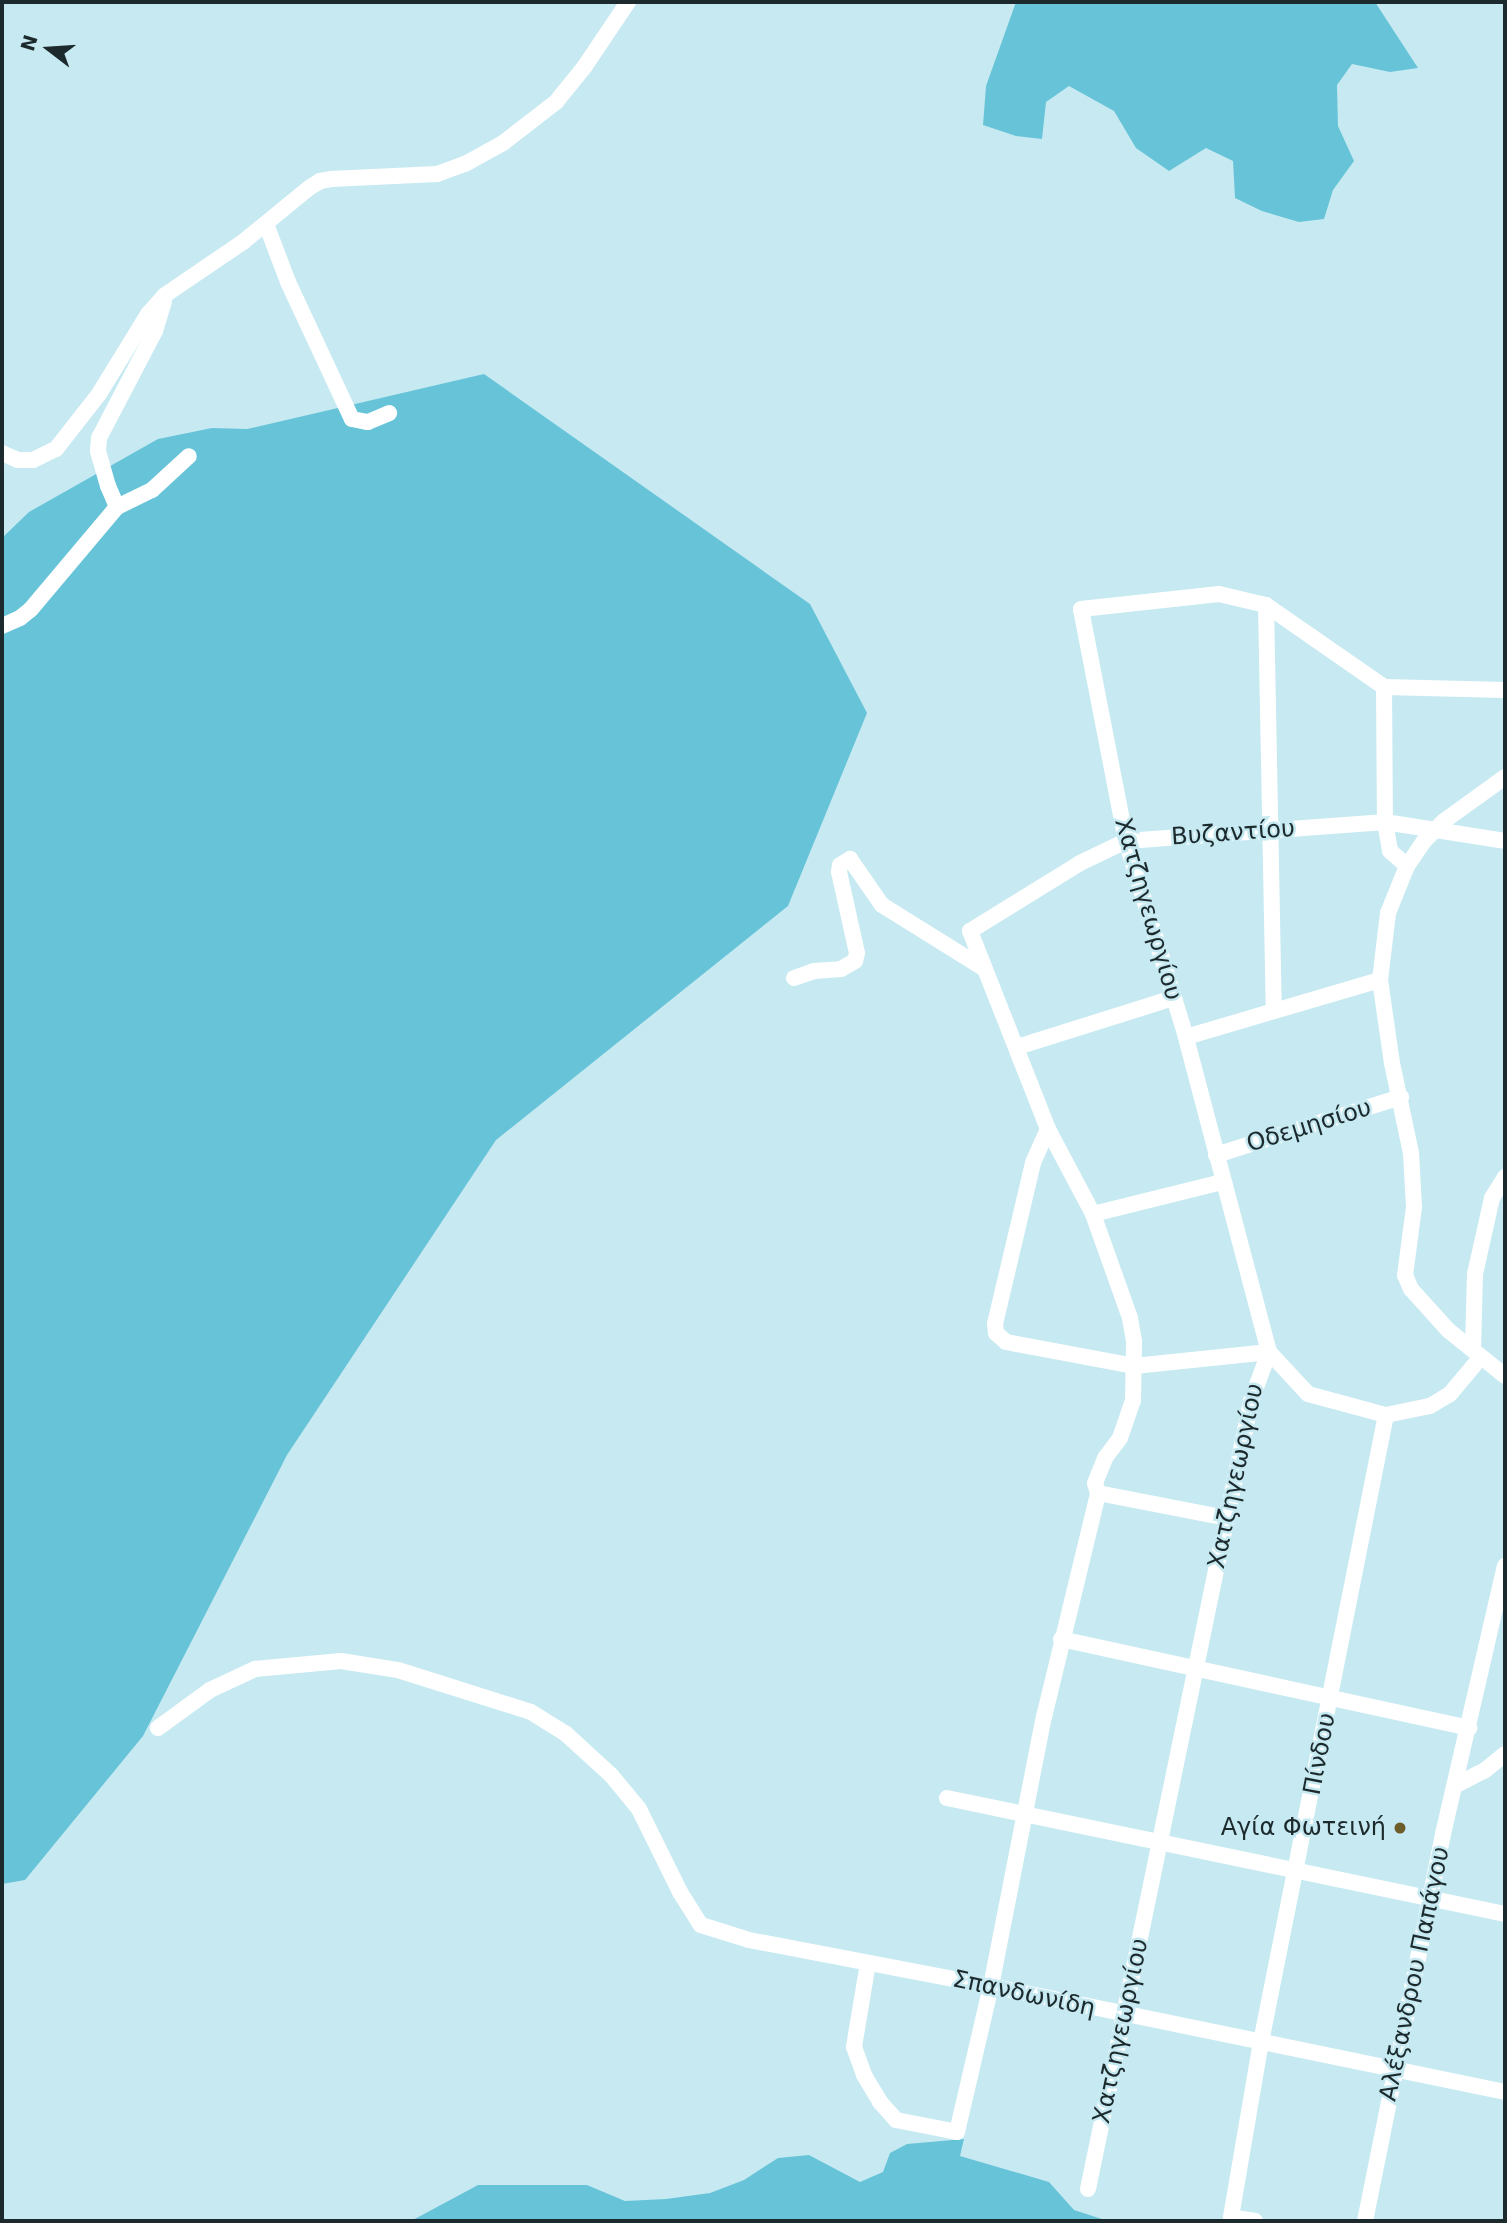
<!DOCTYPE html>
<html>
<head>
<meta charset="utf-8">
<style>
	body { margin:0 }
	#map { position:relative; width:1507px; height:2223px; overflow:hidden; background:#c7eaf2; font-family:"DejaVu Sans",sans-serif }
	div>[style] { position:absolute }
	.forest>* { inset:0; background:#67c4d8 }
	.minor>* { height:16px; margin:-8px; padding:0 8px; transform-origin:8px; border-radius:8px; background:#fff }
	.dots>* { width:19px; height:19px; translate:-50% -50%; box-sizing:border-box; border:4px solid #c7eaf2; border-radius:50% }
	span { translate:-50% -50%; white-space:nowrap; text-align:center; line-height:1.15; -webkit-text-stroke:5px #c7eaf2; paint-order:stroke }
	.street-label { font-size:24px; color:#1c2a2d }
	.poi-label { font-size:24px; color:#1c2a2d }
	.right { translate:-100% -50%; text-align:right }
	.frame { position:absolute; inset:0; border:4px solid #1c2a2d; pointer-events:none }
	.north { position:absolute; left:14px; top:14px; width:70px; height:70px; -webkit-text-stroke:5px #c7eaf2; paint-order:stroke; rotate:287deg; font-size:19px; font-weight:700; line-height:28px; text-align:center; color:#1c2a2d }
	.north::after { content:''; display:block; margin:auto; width:24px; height:32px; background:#1c2a2d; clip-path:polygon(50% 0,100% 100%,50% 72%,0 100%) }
</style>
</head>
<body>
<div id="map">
	<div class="forest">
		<div style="clip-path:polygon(1016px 2px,1375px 2px,1418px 68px,1390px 72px,1352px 64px,1337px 85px,1338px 126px,1354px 161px,1333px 190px,1324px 219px,1299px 222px,1262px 211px,1235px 198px,1233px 161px,1206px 148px,1169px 171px,1136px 148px,1114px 111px,1069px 86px,1046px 102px,1042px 139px,1016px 136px,983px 125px,986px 86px)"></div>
		<div style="clip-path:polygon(484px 374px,810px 604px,867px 713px,788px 906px,496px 1140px,287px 1455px,143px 1736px,25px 1880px,2px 1884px,2px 538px,29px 512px,158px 439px,212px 428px,247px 429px)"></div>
		<div style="clip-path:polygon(964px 2139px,960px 2156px,1049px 2182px,1074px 2210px,1108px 2221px,411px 2221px,478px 2185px,587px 2185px,625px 2201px,666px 2199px,710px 2193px,744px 2180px,778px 2158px,809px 2155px,860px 2182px,883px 2172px,890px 2153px,907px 2144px)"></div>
	</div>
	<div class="minor">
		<div style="left:266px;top:224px;width:62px;rotate:69.2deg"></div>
		<div style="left:288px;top:282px;width:151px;rotate:65deg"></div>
		<div style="left:352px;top:419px;width:16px;rotate:11deg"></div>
		<div style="left:368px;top:422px;width:23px;rotate:-23deg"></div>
		<div style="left:2px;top:453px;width:17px;rotate:24deg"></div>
		<div style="left:18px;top:460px;width:15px"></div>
		<div style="left:33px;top:460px;width:25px;rotate:-26deg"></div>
		<div style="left:56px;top:449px;width:70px;rotate:-52deg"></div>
		<div style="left:99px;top:394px;width:94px;rotate:-58.5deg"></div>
		<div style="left:148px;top:314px;width:25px;rotate:-48deg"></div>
		<div style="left:165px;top:295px;width:94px;rotate:-34.2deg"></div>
		<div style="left:243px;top:242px;width:85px;rotate:-39.3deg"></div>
		<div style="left:309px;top:188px;width:13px;rotate:-32deg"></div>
		<div style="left:320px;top:181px;width:11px;rotate:-10deg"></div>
		<div style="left:331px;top:179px;width:106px;rotate:-2.7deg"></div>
		<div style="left:437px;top:174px;width:30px;rotate:-20deg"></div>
		<div style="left:465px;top:164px;width:43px;rotate:-28.9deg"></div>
		<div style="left:503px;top:143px;width:67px;rotate:-37.7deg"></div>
		<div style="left:556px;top:102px;width:46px;rotate:-51.1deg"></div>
		<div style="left:585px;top:66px;width:77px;rotate:-56.1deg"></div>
		<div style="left:117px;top:507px;width:23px;rotate:-113deg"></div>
		<div style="left:108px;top:486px;width:37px;rotate:-106deg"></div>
		<div style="left:98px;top:450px;width:12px;rotate:-85deg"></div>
		<div style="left:99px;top:438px;width:121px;rotate:-62.4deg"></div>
		<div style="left:155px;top:331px;width:31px;rotate:-73deg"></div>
		<div style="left:1266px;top:605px;width:406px;rotate:88.9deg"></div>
		<div style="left:2px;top:626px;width:20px;rotate:-24deg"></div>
		<div style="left:20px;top:618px;width:14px;rotate:-39deg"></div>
		<div style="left:31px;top:609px;width:133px;rotate:-49.9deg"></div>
		<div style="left:117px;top:507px;width:39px;rotate:-26deg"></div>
		<div style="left:152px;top:490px;width:50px;rotate:-42.6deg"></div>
		<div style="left:1384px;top:687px;width:135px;rotate:89.6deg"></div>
		<div style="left:1385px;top:822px;width:29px;rotate:80deg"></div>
		<div style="left:1390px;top:851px;width:23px;rotate:41deg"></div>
		<div style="left:1505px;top:777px;width:75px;rotate:144.2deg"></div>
		<div style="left:1444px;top:821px;width:28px;rotate:135deg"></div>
		<div style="left:1424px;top:841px;width:30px;rotate:124deg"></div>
		<div style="left:1407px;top:866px;width:51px;rotate:112deg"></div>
		<div style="left:1388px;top:913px;width:67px;rotate:96.8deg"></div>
		<div style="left:1380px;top:980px;width:84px;rotate:81.8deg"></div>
		<div style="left:1392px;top:1063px;width:92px;rotate:78.1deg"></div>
		<div style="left:1411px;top:1153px;width:54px;rotate:86.8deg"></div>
		<div style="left:1414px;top:1207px;width:69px;rotate:97.5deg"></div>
		<div style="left:1405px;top:1275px;width:15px;rotate:67deg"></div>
		<div style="left:1411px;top:1289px;width:55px;rotate:47.9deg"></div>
		<div style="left:1448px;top:1330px;width:73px;rotate:38.9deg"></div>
		<div style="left:794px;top:978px;width:21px;rotate:-19deg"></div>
		<div style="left:814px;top:971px;width:27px;rotate:-4deg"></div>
		<div style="left:841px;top:969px;width:16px;rotate:-30deg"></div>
		<div style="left:855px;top:961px;width:8px;rotate:-76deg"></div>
		<div style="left:857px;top:953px;width:83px;rotate:-102.5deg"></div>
		<div style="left:839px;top:872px;width:7px;rotate:-82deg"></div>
		<div style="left:840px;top:865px;width:12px;rotate:-31deg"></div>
		<div style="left:850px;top:859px;width:56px;rotate:55.2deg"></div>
		<div style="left:882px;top:905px;width:121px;rotate:31.9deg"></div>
		<div style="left:1186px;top:1037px;width:202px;rotate:-16.4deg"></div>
		<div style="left:1017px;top:1047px;width:164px;rotate:-17.4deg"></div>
		<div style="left:1048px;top:1129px;width:37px;rotate:114deg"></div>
		<div style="left:1033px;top:1163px;width:165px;rotate:103.3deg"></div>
		<div style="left:995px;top:1324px;width:9px;rotate:84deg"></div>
		<div style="left:996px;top:1333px;width:13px;rotate:42deg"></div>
		<div style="left:1006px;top:1342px;width:130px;rotate:10.6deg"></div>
		<div style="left:1134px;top:1366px;width:136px;rotate:-5.9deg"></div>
		<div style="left:1269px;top:1352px;width:57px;rotate:47.1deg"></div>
		<div style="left:1308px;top:1394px;width:81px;rotate:15.1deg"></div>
		<div style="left:1386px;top:1415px;width:45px;rotate:-11.6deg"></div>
		<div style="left:1430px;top:1406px;width:23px;rotate:-31deg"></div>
		<div style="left:1450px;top:1394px;width:48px;rotate:-50deg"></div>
		<div style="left:1216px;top:1155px;width:194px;rotate:-17.4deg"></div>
		<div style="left:1093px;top:1214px;width:133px;rotate:-13.9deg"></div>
		<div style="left:1473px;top:1350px;width:76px;rotate:-88.5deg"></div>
		<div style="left:1475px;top:1274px;width:78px;rotate:-77.4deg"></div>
		<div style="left:1492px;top:1198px;width:25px;rotate:-58deg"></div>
		<div style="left:1098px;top:1493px;width:131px;rotate:11deg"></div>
		<div style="left:1061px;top:1639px;width:418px;rotate:12.3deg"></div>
		<div style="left:158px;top:1728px;width:64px;rotate:-36.2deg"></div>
		<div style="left:210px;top:1690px;width:50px;rotate:-25deg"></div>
		<div style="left:255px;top:1669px;width:86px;rotate:-5.3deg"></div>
		<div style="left:341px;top:1661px;width:58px;rotate:9deg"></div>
		<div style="left:398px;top:1670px;width:139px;rotate:17.5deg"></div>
		<div style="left:531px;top:1712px;width:40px;rotate:32deg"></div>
		<div style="left:565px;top:1733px;width:62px;rotate:42.4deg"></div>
		<div style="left:611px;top:1775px;width:44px;rotate:50.5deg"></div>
		<div style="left:639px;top:1809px;width:93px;rotate:63.7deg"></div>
		<div style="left:680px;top:1892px;width:39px;rotate:58deg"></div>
		<div style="left:701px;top:1925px;width:50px;rotate:17.4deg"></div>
		<div style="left:749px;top:1940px;width:246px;rotate:10.8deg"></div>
		<div style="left:991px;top:1986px;width:525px;rotate:11.65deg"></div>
		<div style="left:1456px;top:1785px;width:31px;rotate:-27deg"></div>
		<div style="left:1484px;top:1771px;width:27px;rotate:-39deg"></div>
		<div style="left:947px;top:1798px;width:570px;rotate:11.74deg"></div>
		<div style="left:868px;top:1963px;width:85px;rotate:99.5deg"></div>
		<div style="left:854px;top:2047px;width:30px;rotate:70deg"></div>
		<div style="left:864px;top:2075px;width:31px;rotate:59deg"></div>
		<div style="left:880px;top:2102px;width:24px;rotate:48deg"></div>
		<div style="left:896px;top:2120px;width:62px;rotate:11.1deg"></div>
		<div style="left:957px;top:2132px;width:150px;rotate:-76.9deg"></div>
		<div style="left:991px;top:1986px;width:274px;rotate:-78.9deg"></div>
		<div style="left:1044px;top:1717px;width:230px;rotate:-76.4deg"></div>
		<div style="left:1098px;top:1493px;width:10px;rotate:-107deg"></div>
		<div style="left:1095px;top:1483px;width:27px;rotate:-68deg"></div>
		<div style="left:1105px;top:1458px;width:25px;rotate:-53deg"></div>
		<div style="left:1120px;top:1438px;width:39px;rotate:-71deg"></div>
		<div style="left:1133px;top:1401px;width:60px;rotate:-89deg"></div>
		<div style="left:1134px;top:1341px;width:23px;rotate:-100deg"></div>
		<div style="left:1130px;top:1318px;width:110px;rotate:-109.6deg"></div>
		<div style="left:1093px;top:1214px;width:96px;rotate:-117.9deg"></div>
		<div style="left:1048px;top:1129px;width:213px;rotate:-111.5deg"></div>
		<div style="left:970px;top:931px;width:129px;rotate:-31.7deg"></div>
		<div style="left:1080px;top:863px;width:51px;rotate:-25.6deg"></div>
		<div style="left:1126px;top:841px;width:260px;rotate:-4.2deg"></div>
		<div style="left:1385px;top:822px;width:121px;rotate:9deg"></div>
		<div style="left:1088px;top:2189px;width:805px;rotate:-78.31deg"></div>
		<div style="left:1251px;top:1401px;width:52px;rotate:-69.8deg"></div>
		<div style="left:1269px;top:1352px;width:326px;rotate:-104.8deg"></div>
		<div style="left:1186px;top:1037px;width:205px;rotate:-107deg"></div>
		<div style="left:1126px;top:841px;width:236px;rotate:-101deg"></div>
		<div style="left:1081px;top:609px;width:139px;rotate:-6.2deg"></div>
		<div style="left:1219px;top:594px;width:48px;rotate:13.2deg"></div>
		<div style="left:1266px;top:605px;width:144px;rotate:34.8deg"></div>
		<div style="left:1384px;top:687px;width:121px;rotate:1.4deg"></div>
		<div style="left:1255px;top:2221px;width:24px;rotate:-171deg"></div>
		<div style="left:1231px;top:2217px;width:178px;rotate:-80.3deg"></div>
		<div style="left:1261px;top:2042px;width:639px;rotate:-78.73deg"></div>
		<div style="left:1365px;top:2221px;width:395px;rotate:-78.6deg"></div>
		<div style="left:1443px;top:1834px;width:275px;rotate:-77deg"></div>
	</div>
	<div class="dots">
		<div style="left:1400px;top:1828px;background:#6d5d2b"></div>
	</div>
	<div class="street-label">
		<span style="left:1233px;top:833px;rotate:-4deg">Βυζαντίου</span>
		<span style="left:1148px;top:909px;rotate:74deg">Χατζηγεωργίου</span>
		<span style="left:1309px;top:1126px;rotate:-17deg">Οδεμησίου</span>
		<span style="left:1236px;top:1476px;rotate:-78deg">Χατζηγεωργίου</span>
		<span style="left:1320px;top:1754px;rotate:-79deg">Πίνδου</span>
		<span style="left:1415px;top:1974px;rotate:-78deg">Αλέξανδρου Παπάγου</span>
		<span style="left:1024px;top:1994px;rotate:12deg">Σπανδωνίδη</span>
		<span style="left:1121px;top:2031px;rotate:-78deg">Χατζηγεωργίου</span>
	</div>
	<div class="poi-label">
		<span class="right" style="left:1386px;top:1828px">Αγία Φωτεινή</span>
	</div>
	<div class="frame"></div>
	<div class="north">N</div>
</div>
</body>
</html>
